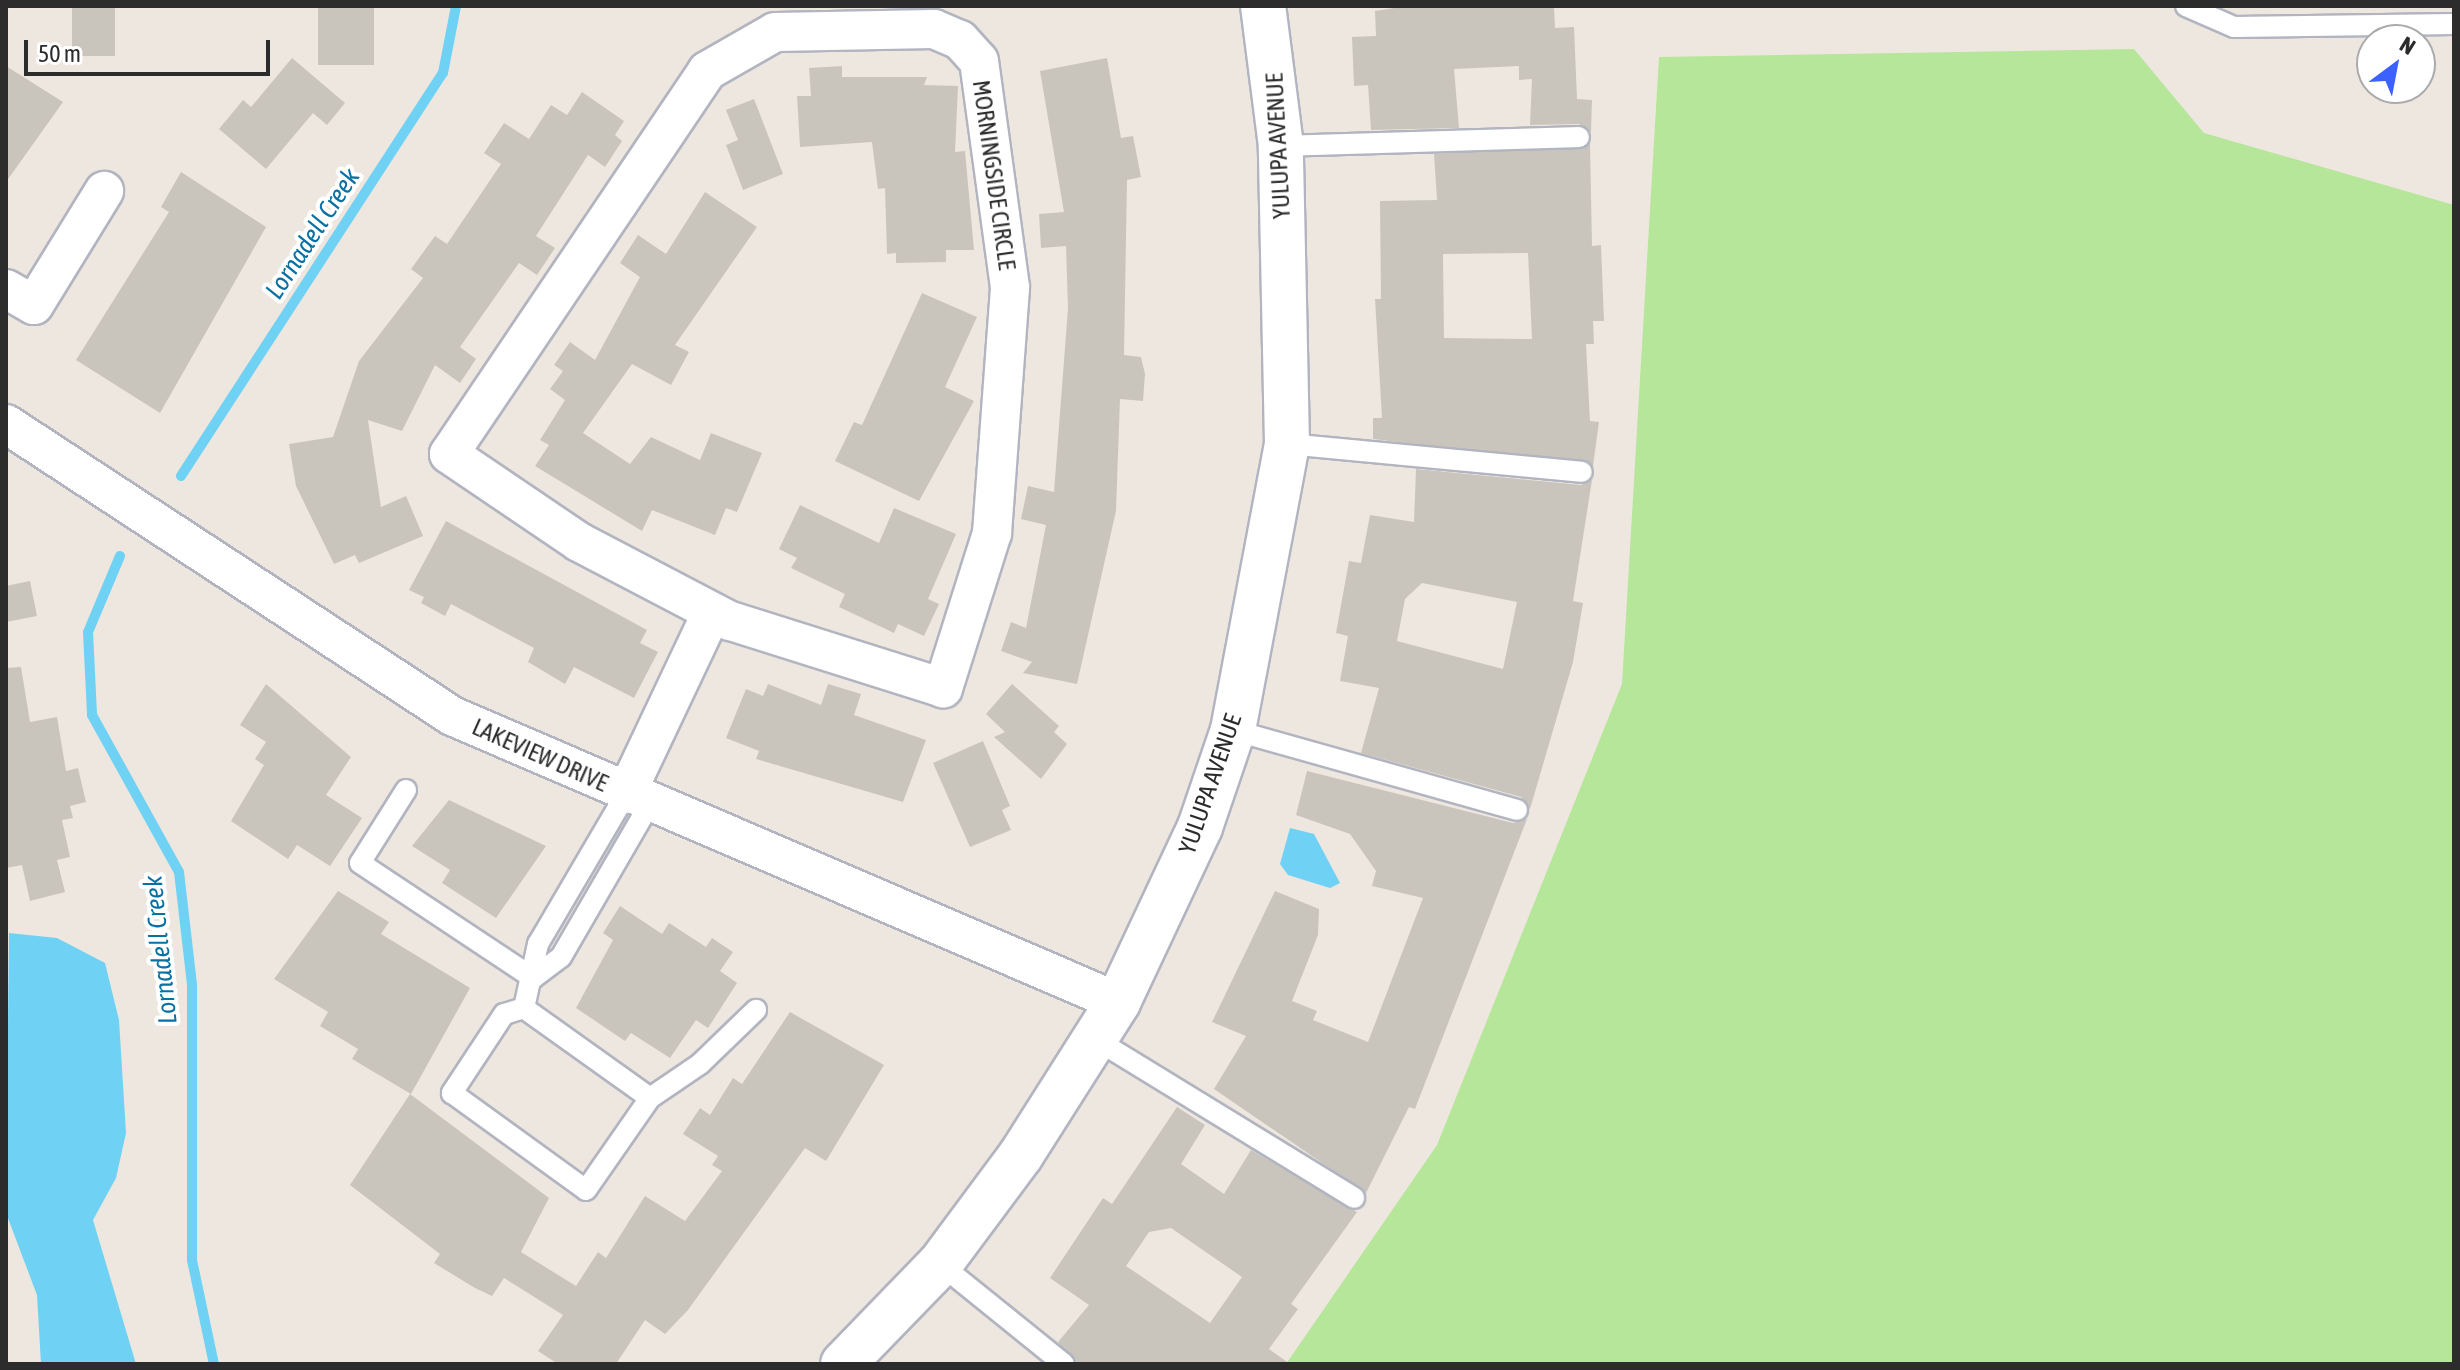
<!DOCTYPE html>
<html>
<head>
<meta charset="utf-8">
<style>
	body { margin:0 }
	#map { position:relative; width:2460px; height:1370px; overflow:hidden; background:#eee7df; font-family:"Asap Condensed",sans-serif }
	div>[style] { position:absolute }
	.green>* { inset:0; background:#b5e69a }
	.water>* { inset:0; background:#6fd1f3 }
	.stream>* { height:10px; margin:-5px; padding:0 5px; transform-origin:5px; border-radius:5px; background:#6fd1f3 }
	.building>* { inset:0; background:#c9c5bd; transform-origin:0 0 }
	.roads { filter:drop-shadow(2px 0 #b2b5c0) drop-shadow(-2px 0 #b2b5c0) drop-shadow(0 2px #b2b5c0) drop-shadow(0 -2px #b2b5c0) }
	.lane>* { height:20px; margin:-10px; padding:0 10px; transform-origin:10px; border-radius:10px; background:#fff }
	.street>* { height:38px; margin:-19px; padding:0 19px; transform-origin:19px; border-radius:19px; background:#fff }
	.secondary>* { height:44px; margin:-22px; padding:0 22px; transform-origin:22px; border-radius:22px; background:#fff }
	span { translate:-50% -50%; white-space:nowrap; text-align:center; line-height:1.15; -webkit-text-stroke:8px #fff; paint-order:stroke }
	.street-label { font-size:24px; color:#2c2c2c }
	.water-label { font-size:26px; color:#0970a3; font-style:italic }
	.frame { position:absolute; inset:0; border:8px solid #2c2c2c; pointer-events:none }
	.north { position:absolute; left:2356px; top:24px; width:80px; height:80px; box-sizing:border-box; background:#fff; border:2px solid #ababab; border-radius:50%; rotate:32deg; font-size:22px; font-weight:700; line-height:32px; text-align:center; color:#2c2c2c }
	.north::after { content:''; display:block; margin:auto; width:28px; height:36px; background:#3b62ff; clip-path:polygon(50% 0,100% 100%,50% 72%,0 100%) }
	.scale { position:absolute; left:24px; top:40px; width:246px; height:36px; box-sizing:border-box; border:4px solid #2c2c2c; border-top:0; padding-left:10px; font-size:24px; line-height:28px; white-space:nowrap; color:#2c2c2c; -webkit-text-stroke:6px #fff; paint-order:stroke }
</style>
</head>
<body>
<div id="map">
	<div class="green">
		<div style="clip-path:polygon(2134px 49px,2204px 133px,2454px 205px,2454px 1364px,1286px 1364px,1437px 1145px,1622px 684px,1659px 57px)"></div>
	</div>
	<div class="water">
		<div style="clip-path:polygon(1290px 828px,1314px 834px,1340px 883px,1330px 888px,1288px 875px,1280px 864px)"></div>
		<div style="clip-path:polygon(9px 933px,57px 938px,105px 963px,119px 1020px,126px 1133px,116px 1178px,93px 1220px,136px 1364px,41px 1364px,37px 1295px,6px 1213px)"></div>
	</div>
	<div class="stream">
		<div style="left:181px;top:476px;width:481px;rotate:-57deg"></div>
		<div style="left:443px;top:73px;width:68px;rotate:-79deg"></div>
		<div style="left:120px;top:556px;width:82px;rotate:112.8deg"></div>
		<div style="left:88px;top:632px;width:83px;rotate:87.2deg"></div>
		<div style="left:92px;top:715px;width:179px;rotate:61deg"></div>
		<div style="left:179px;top:872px;width:114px;rotate:83.4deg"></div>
		<div style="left:192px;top:985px;width:275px;rotate:90deg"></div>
		<div style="left:192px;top:1260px;width:106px;rotate:78.1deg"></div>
	</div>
	<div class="building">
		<div style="left:72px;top:6px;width:43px;height:50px"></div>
		<div style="left:318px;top:6px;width:56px;height:59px"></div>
		<div style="clip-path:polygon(1407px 6px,1554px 6px,1555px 28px,1574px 27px,1577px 99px,1592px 100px,1591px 132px,1579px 124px,1530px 125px,1532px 79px,1519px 80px,1519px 66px,1454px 69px,1459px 128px,1371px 130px,1368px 85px,1354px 86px,1352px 37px,1376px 36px,1375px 11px)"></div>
		<div style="clip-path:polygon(292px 58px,345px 103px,327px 125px,313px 113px,266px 169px,219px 129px,243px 100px,251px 107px)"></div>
		<div style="clip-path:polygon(1107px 58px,1121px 138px,1133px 136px,1141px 177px,1127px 180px,1124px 355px,1141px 357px,1145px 374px,1143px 401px,1120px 399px,1116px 511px,1077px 684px,1023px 673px,1032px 662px,1001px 651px,1011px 622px,1026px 628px,1046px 525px,1021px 519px,1028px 486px,1054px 492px,1068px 308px,1066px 246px,1041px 248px,1039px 214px,1064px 212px,1040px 71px)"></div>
		<div style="clip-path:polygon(6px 66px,63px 102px,6px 182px)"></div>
		<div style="clip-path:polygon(842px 66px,842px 77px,927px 77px,924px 85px,958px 86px,955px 152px,965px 151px,974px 250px,946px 250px,946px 262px,896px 263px,896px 253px,887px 254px,885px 188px,878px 189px,872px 142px,800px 147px,797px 96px,811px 96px,809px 68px)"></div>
		<div style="clip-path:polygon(582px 92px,624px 121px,615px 135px,622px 141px,605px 167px,588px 155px,536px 236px,555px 248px,537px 275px,519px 263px,460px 347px,476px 359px,460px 383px,435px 365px,402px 431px,368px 420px,381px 507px,406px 496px,423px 536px,359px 563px,355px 555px,334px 564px,296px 486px,289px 444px,333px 437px,359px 361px,423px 278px,411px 269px,435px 236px,447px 244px,501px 164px,484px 153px,504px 123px,529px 139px,551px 105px,567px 115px)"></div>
		<div style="clip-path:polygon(754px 99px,783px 174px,743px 190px,726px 145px,738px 140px,726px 110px)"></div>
		<div style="clip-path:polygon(evenodd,1590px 144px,1592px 246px,1601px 245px,1604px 321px,1593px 321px,1594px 344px,1586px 344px,1590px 421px,1599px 422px,1593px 466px,1373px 439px,1373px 418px,1382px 418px,1375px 299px,1381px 299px,1380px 201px,1437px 200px,1434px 154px,1590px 144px,1528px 253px,1532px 339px,1444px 338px,1443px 254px,1528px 253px)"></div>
		<div style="clip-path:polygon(181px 172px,266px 227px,160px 413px,76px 360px,169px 212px,161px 207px)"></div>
		<div style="clip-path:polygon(705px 192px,757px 227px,675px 345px,689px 352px,671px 385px,632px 364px,583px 433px,630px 464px,651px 437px,700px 460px,711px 433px,762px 453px,737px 512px,726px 508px,715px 535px,652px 510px,642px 531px,535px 466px,549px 445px,540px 440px,565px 400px,550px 389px,563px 371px,554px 365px,570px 342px,595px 360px,640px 277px,620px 263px,638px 235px,666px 254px)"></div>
		<div style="clip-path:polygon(922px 293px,977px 317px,945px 387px,974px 401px,919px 501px,835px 461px,854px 422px,862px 425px)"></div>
		<div style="clip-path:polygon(evenodd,1416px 469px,1581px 485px,1592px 480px,1573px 601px,1583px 603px,1573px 662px,1530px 809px,1521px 797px,1361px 753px,1379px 688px,1340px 681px,1348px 636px,1336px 633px,1349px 561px,1361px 563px,1370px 515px,1414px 522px,1416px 469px,1422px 583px,1517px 602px,1503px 669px,1397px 641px,1405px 599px,1422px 583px)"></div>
		<div style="clip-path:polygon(800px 505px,879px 543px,894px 508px,956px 534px,928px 599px,939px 604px,924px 636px,898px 624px,894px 633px,839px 607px,845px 594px,791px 568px,797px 558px,779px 549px)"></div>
		<div style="clip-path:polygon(446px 521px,647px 630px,640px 643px,658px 652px,634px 698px,574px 667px,565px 684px,528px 662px,534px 648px,451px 604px,445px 616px,421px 603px,424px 597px,409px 590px)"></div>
		<div style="clip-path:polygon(30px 581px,37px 616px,6px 622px,6px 586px)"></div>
		<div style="clip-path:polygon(21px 667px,30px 722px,57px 717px,66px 771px,78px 768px,86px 802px,70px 806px,73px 818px,62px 820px,70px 857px,57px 860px,65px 892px,30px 901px,22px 865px,6px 868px,6px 668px)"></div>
		<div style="clip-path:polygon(266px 684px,351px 757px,326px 795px,362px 818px,330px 866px,297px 845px,288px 859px,231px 821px,264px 765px,255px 759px,266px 742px,240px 725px)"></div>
		<div style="clip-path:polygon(768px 684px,821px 705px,828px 684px,861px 694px,854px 715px,926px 740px,903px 802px,756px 759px,759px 751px,726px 738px,746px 689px,763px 696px)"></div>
		<div style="clip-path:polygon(1012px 684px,1059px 726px,1054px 732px,1067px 744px,1041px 779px,994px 737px,1005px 732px,986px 714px)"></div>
		<div style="clip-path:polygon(983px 741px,1010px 806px,1002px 810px,1011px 830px,970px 847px,933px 763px)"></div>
		<div style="clip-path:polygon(1307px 771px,1513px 823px,1527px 819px,1415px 1109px,1409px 1107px,1366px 1193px,1214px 1089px,1246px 1036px,1212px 1022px,1275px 891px,1319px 909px,1318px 935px,1292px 1001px,1317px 1011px,1313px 1020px,1368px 1042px,1423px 898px,1372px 886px,1376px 871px,1350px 834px,1296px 815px)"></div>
		<div style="clip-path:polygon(449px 800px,546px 846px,496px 918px,442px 883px,450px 870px,412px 846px)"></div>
		<div style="clip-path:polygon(338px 891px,389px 922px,381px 934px,470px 988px,411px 1094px,352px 1059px,358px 1049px,320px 1026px,328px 1012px,274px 979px)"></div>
		<div style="clip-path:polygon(620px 906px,662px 934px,669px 923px,706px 947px,712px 938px,733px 952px,720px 971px,737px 983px,708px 1028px,696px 1020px,670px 1058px,631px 1033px,625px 1041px,576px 1008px,613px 940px,603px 933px)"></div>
		<div style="clip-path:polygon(790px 1012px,884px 1065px,826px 1161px,805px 1148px,688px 1310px,665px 1334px,645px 1320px,616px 1364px,558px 1364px,538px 1351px,563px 1315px,504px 1278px,492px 1296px,475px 1288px,434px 1263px,440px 1254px,350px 1185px,410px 1094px,549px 1198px,521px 1252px,576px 1286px,598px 1252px,606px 1258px,645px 1196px,685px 1221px,722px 1171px,712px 1165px,718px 1156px,683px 1134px,700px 1108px,710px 1115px,733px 1078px,742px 1084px)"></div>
		<div style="clip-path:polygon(evenodd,1177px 1107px,1205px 1125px,1181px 1164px,1224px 1194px,1251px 1150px,1357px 1212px,1291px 1304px,1298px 1309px,1269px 1349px,1290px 1364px,1077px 1364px,1058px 1342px,1089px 1305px,1050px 1278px,1103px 1198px,1112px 1204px,1177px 1107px,1171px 1228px,1242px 1277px,1210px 1323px,1126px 1266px,1149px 1232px,1171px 1228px)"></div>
	</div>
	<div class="roads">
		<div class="lane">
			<div style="left:2186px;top:6px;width:52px;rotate:23.6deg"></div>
			<div style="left:2234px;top:27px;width:220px;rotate:-0.8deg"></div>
			<div style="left:1281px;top:146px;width:298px;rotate:-1.7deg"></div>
			<div style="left:1287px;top:444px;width:296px;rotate:5.4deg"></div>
			<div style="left:1233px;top:730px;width:295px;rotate:15.7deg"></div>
			<div style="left:406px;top:790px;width:86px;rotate:122.2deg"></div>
			<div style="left:360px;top:863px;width:208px;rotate:33.6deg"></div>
			<div style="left:533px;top:978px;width:35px;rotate:-37deg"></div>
			<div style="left:561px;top:957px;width:176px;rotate:-59.9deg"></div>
			<div style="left:524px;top:1008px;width:21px;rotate:163deg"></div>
			<div style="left:504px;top:1014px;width:95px;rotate:123.4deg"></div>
			<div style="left:452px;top:1093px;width:165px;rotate:35.9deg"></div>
			<div style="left:586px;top:1190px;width:112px;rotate:-55.2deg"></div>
			<div style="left:650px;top:1098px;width:155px;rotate:-144.5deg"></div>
			<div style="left:524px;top:1008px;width:66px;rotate:-77.7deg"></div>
			<div style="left:538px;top:944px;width:174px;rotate:-59.6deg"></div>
			<div style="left:1095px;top:1039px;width:304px;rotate:31.5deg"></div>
			<div style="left:650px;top:1098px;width:60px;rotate:-34.2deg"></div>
			<div style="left:700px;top:1064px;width:78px;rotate:-44deg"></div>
			<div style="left:940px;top:1264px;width:159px;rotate:38.9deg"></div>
		</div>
		<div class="street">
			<div style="left:934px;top:29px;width:28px;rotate:23deg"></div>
			<div style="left:960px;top:40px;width:28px;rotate:48deg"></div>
			<div style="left:979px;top:61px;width:229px;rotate:82.2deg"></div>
			<div style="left:1010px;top:288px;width:246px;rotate:94.2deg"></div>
			<div style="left:992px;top:533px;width:163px;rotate:107.5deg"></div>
			<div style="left:943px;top:688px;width:223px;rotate:-162.5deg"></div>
			<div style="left:730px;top:621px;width:170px;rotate:-152.4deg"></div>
			<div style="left:579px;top:542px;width:157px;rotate:-145.9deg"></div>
			<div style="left:449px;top:454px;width:462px;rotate:-56deg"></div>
			<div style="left:707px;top:71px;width:78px;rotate:-29.8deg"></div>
			<div style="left:775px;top:32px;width:159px;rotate:-1.1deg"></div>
			<div style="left:6px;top:289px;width:32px;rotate:30deg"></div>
			<div style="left:34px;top:305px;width:134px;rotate:-58.4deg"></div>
			<div style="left:6px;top:424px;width:533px;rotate:33.21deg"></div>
			<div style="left:452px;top:716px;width:725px;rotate:23.24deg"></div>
			<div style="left:626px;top:794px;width:201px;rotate:-64.7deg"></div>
		</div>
		<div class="secondary">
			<div style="left:843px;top:1364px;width:139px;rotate:-45.9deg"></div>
			<div style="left:940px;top:1264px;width:136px;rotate:-53.4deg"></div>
			<div style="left:1021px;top:1155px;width:181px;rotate:-57.6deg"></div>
			<div style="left:1118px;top:1002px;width:193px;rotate:-64.9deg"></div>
			<div style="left:1200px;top:827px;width:102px;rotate:-71.2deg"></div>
			<div style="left:1233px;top:730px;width:291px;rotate:-79.3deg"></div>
			<div style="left:1287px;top:444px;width:298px;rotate:-91.2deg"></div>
			<div style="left:1281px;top:146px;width:141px;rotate:-97.3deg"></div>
		</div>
	</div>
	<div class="street-label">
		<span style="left:1278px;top:146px;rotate:-93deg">YULUPA AVENUE</span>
		<span style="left:994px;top:175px;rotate:82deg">MORNINGSIDE CIRCLE</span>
		<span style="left:540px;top:755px;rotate:24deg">LAKEVIEW DRIVE</span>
		<span style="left:1210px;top:784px;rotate:-71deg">YULUPA AVENUE</span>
	</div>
	<div class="water-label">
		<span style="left:313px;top:234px;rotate:-57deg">Lornadell Creek</span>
		<span style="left:161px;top:950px;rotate:-96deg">Lornadell Creek</span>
	</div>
	<div class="frame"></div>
	<div class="north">N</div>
	<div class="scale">50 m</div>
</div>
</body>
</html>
